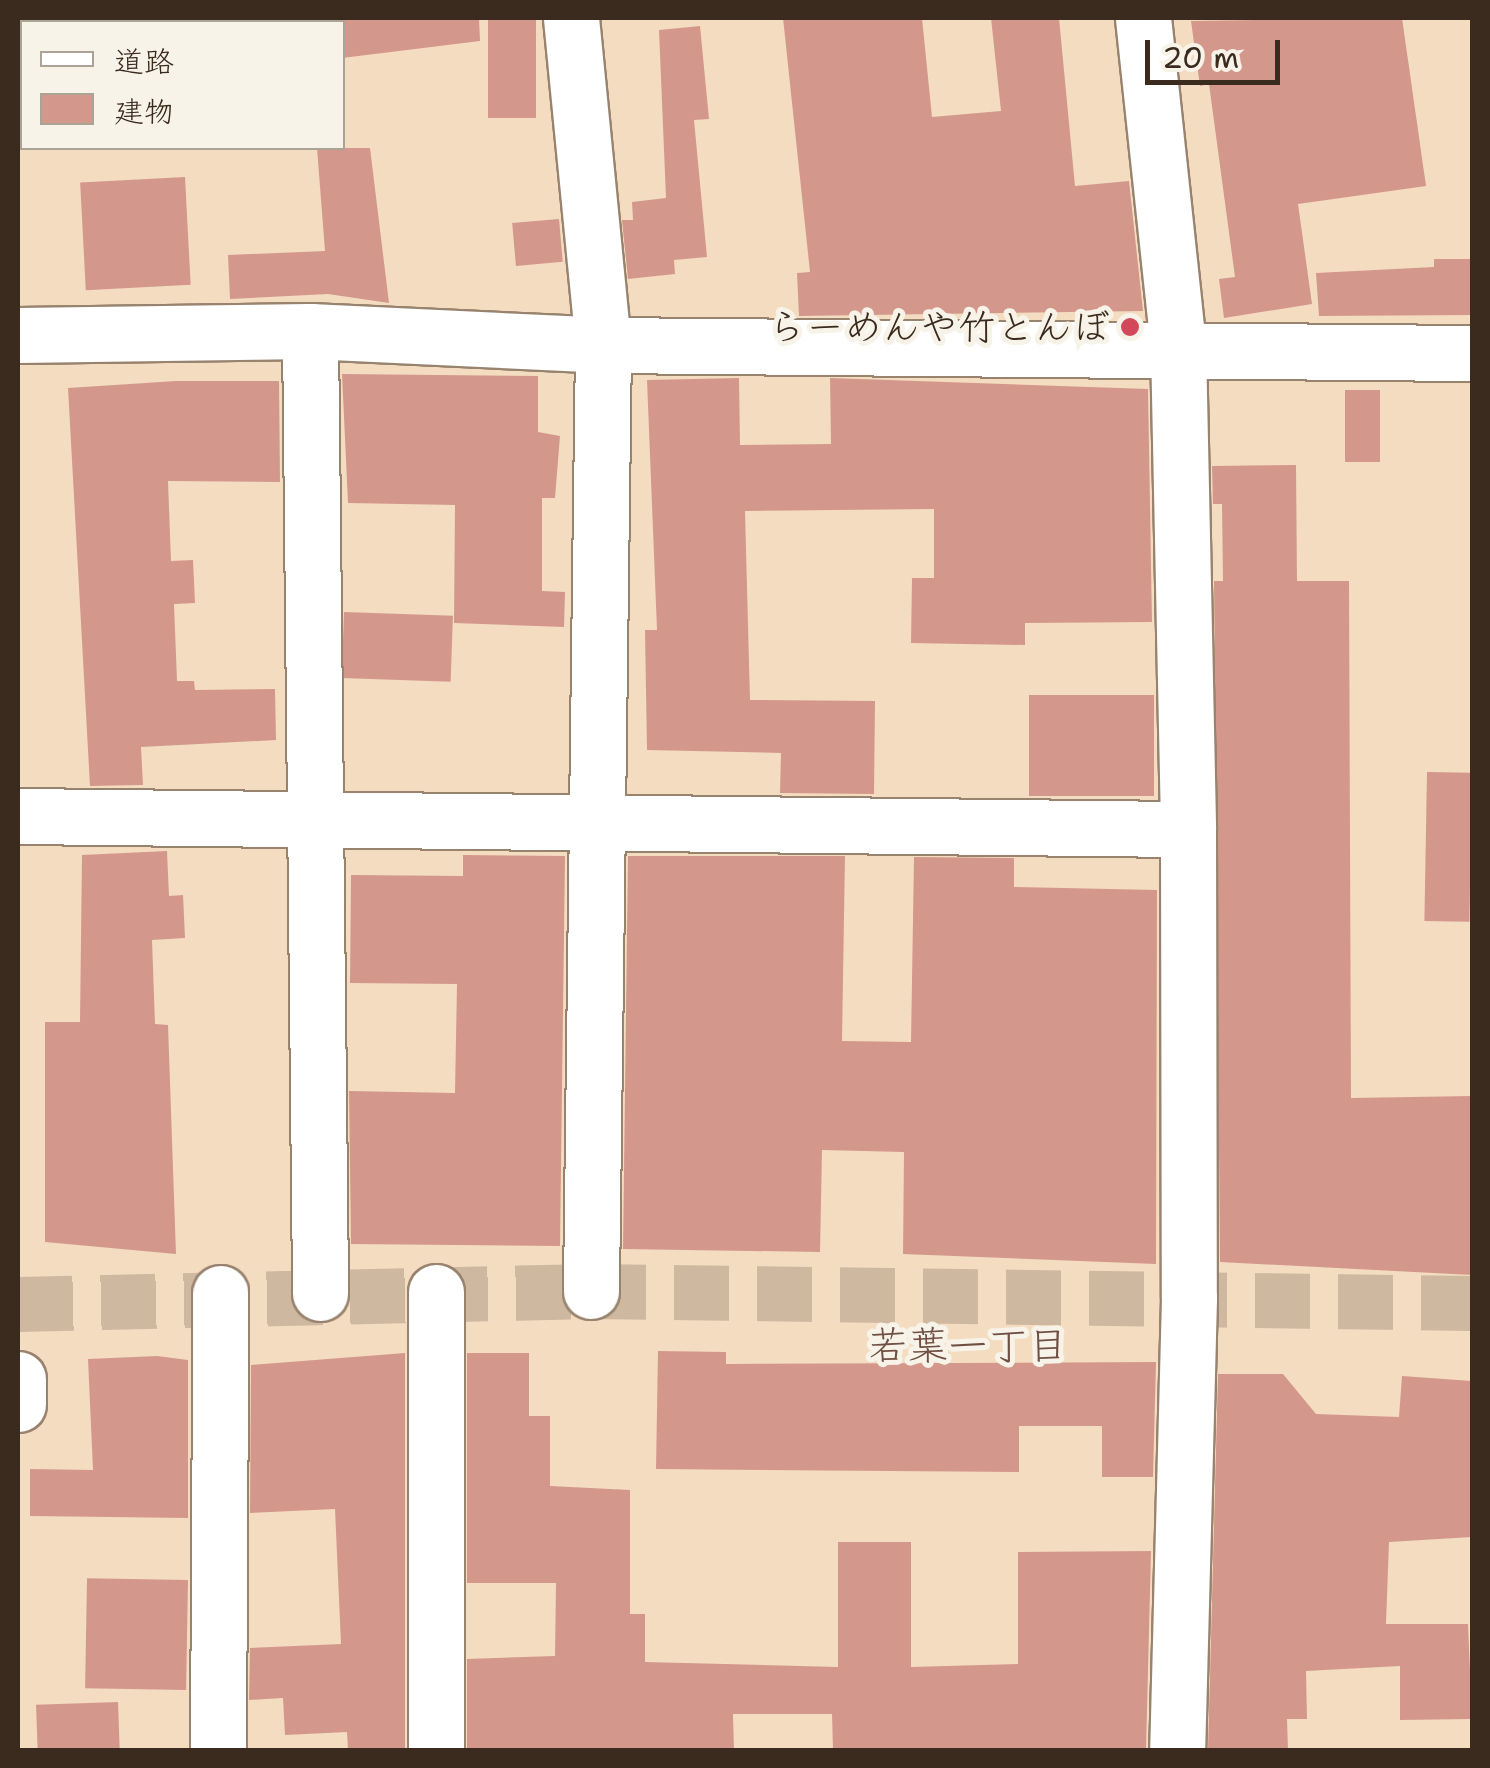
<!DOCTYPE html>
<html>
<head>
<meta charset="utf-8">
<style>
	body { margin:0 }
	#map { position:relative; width:1490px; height:1768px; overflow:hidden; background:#f4dcc0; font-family:"Shantell Sans","Klee One",sans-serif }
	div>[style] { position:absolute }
	.building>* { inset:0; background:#d3988b; transform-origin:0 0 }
	.minor-tunnel>* { height:55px; margin-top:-27.5px; transform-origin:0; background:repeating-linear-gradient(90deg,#cfb8a0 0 55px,transparent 0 83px) }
	.roads { filter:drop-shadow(2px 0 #98836f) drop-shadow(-2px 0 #98836f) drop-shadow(0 2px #98836f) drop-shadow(0 -2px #98836f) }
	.minor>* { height:55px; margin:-27.5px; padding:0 27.5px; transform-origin:27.5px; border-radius:27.5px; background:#fff }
	.major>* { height:55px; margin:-27.5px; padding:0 27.5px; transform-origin:27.5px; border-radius:27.5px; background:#fff }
	.dots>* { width:28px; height:28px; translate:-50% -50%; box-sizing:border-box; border:5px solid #f7f3e8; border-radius:50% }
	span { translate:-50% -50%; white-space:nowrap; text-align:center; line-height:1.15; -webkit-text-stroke:10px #f7f3e8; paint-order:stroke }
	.poi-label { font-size:38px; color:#3b2a1e }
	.right { translate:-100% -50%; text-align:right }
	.neighbourhood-label { font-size:40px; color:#705044 }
	.frame { position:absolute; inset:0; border:20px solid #3b2a1e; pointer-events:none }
	.legend { position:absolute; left:20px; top:20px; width:325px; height:130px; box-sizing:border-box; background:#f7f3e8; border:2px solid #aca397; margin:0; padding:12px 18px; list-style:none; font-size:30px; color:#3b2a1e }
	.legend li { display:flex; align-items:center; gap:20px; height:50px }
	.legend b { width:50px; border:2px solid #aca397 }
	.scale { position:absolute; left:1145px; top:40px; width:135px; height:45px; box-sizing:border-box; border:5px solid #3b2a1e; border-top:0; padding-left:12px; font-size:30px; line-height:35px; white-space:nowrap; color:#3b2a1e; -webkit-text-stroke:8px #f7f3e8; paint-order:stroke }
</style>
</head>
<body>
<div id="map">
	<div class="building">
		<div style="clip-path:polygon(342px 18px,479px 18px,480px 41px,342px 58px)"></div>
		<div style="left:488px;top:18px;width:48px;height:100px"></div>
		<div style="clip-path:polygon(783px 18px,922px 18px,932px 117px,1001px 111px,991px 18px,1059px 18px,1075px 186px,1129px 181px,1143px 311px,799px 316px,797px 273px,810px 272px)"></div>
		<div style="clip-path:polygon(1402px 18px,1426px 186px,1298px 204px,1312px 304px,1224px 318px,1219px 279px,1235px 277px,1209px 84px,1200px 86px,1191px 21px)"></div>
		<div style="clip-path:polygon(700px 26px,709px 119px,694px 120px,707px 257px,674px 260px,675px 274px,628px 279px,622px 220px,633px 220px,632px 202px,666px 198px,659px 30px)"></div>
		<div style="clip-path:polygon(317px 148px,370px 148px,389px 303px,328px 294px,230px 299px,228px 255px,325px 251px)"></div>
		<div style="left:185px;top:177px;width:108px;height:105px;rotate:87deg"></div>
		<div style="left:559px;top:219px;width:43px;height:47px;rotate:85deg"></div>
		<div style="clip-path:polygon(1434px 259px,1472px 259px,1472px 315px,1319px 316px,1316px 273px,1434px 267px)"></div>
		<div style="clip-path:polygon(342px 374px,538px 376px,538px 432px,560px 436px,555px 498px,542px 498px,542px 591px,565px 592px,564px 627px,454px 623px,455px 505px,348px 503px)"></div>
		<div style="clip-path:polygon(739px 378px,740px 445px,831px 444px,830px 378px,1148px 389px,1152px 622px,1025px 623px,1025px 645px,911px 643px,912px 578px,934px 578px,934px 509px,745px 511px,750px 700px,875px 701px,874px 794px,780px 793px,781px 753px,647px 750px,645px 630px,657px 630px,647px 380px)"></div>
		<div style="clip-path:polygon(176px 381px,279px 381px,280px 482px,168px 481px,171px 561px,193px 560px,195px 603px,174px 604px,177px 681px,194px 681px,195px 690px,275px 689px,276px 740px,141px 747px,143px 785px,90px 786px,68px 388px)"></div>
		<div style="left:1345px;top:390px;width:35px;height:72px"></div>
		<div style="clip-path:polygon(1296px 465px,1297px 581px,1349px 581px,1351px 1098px,1472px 1096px,1472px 1275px,1220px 1262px,1214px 581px,1223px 581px,1222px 504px,1213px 504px,1212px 466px)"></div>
		<div style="left:344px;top:612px;width:109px;height:66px;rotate:2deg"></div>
		<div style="left:1029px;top:695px;width:125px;height:101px"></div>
		<div style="left:1427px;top:772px;width:45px;height:149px;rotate:1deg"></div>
		<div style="clip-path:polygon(167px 851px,169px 896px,183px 895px,185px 938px,152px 940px,155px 1024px,168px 1025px,176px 1254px,45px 1242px,45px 1022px,80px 1022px,82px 855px)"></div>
		<div style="clip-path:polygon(463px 855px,565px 856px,560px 1246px,351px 1244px,349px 1091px,455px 1093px,457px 984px,350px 983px,351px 875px,463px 876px)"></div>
		<div style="clip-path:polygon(628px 856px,845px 856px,842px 1041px,911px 1042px,914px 857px,1014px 858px,1014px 887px,1157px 890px,1156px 1264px,903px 1254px,904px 1152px,822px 1150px,820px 1252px,623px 1249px)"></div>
		<div style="clip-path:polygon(658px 1351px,726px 1352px,726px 1364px,1156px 1362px,1153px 1477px,1102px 1477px,1102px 1426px,1019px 1426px,1019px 1472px,656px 1469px)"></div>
		<div style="clip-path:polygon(405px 1353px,405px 1750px,348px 1750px,347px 1732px,285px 1735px,283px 1698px,249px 1700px,250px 1648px,341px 1644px,335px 1509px,250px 1513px,251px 1365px)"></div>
		<div style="clip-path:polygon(467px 1353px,529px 1353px,529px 1416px,550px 1416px,550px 1486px,630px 1490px,630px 1614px,645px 1614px,645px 1662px,838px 1667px,838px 1542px,911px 1542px,911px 1667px,1018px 1664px,1018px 1552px,1151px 1551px,1146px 1750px,833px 1750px,832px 1714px,733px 1714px,734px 1750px,467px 1750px,467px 1659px,555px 1656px,556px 1583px,467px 1583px)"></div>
		<div style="clip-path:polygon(157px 1356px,188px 1360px,188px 1518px,30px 1516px,30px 1469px,93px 1470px,88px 1359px)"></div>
		<div style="clip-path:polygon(1218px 1374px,1283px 1374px,1316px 1414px,1399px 1417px,1402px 1376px,1472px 1381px,1472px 1537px,1389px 1542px,1386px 1624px,1468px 1624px,1472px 1719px,1400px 1720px,1400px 1666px,1306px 1671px,1307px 1719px,1287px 1719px,1288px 1750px,1208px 1750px)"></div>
		<div style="left:188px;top:1580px;width:110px;height:101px;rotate:91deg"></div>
		<div style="left:118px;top:1702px;width:48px;height:82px;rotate:88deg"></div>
	</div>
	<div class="minor-tunnel">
		<div style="left:18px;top:1304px;width:573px;rotate:-1.3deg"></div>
		<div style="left:591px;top:1291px;width:881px;rotate:0.78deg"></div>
	</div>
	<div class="roads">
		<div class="minor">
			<div style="left:571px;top:18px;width:329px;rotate:84.4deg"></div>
			<div style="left:603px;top:345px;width:946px;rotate:90.73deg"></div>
			<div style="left:1143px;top:18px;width:330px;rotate:83.9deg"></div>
			<div style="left:1178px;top:346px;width:483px;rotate:88.8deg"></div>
			<div style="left:1188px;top:829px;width:469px;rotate:89.9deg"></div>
			<div style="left:1189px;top:1298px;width:452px;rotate:91.5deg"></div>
			<div style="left:310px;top:331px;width:962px;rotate:89.4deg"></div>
			<div style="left:18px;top:335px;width:292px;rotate:-0.8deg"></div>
			<div style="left:310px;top:331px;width:293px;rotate:2.7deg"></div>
			<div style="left:603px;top:345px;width:869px;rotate:0.53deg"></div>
			<div style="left:18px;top:816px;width:1170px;rotate:0.64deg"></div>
			<div style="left:218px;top:1750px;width:457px;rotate:-89.7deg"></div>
			<div style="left:436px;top:1750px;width:458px;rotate:-90deg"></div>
		</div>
		<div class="major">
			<div style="left:18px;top:1379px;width:25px;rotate:90deg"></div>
		</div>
	</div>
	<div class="dots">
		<div style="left:1130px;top:327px;background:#d1495b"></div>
	</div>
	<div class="poi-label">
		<span class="right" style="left:1110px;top:327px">らーめんや竹とんぼ</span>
	</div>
	<div class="neighbourhood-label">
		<span style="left:968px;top:1345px">若葉一丁目</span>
	</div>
	<div class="frame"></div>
	<ul class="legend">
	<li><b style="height:12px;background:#fff"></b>道路</li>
	<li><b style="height:28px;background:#d3988b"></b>建物</li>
	</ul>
	<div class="scale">20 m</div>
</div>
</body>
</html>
